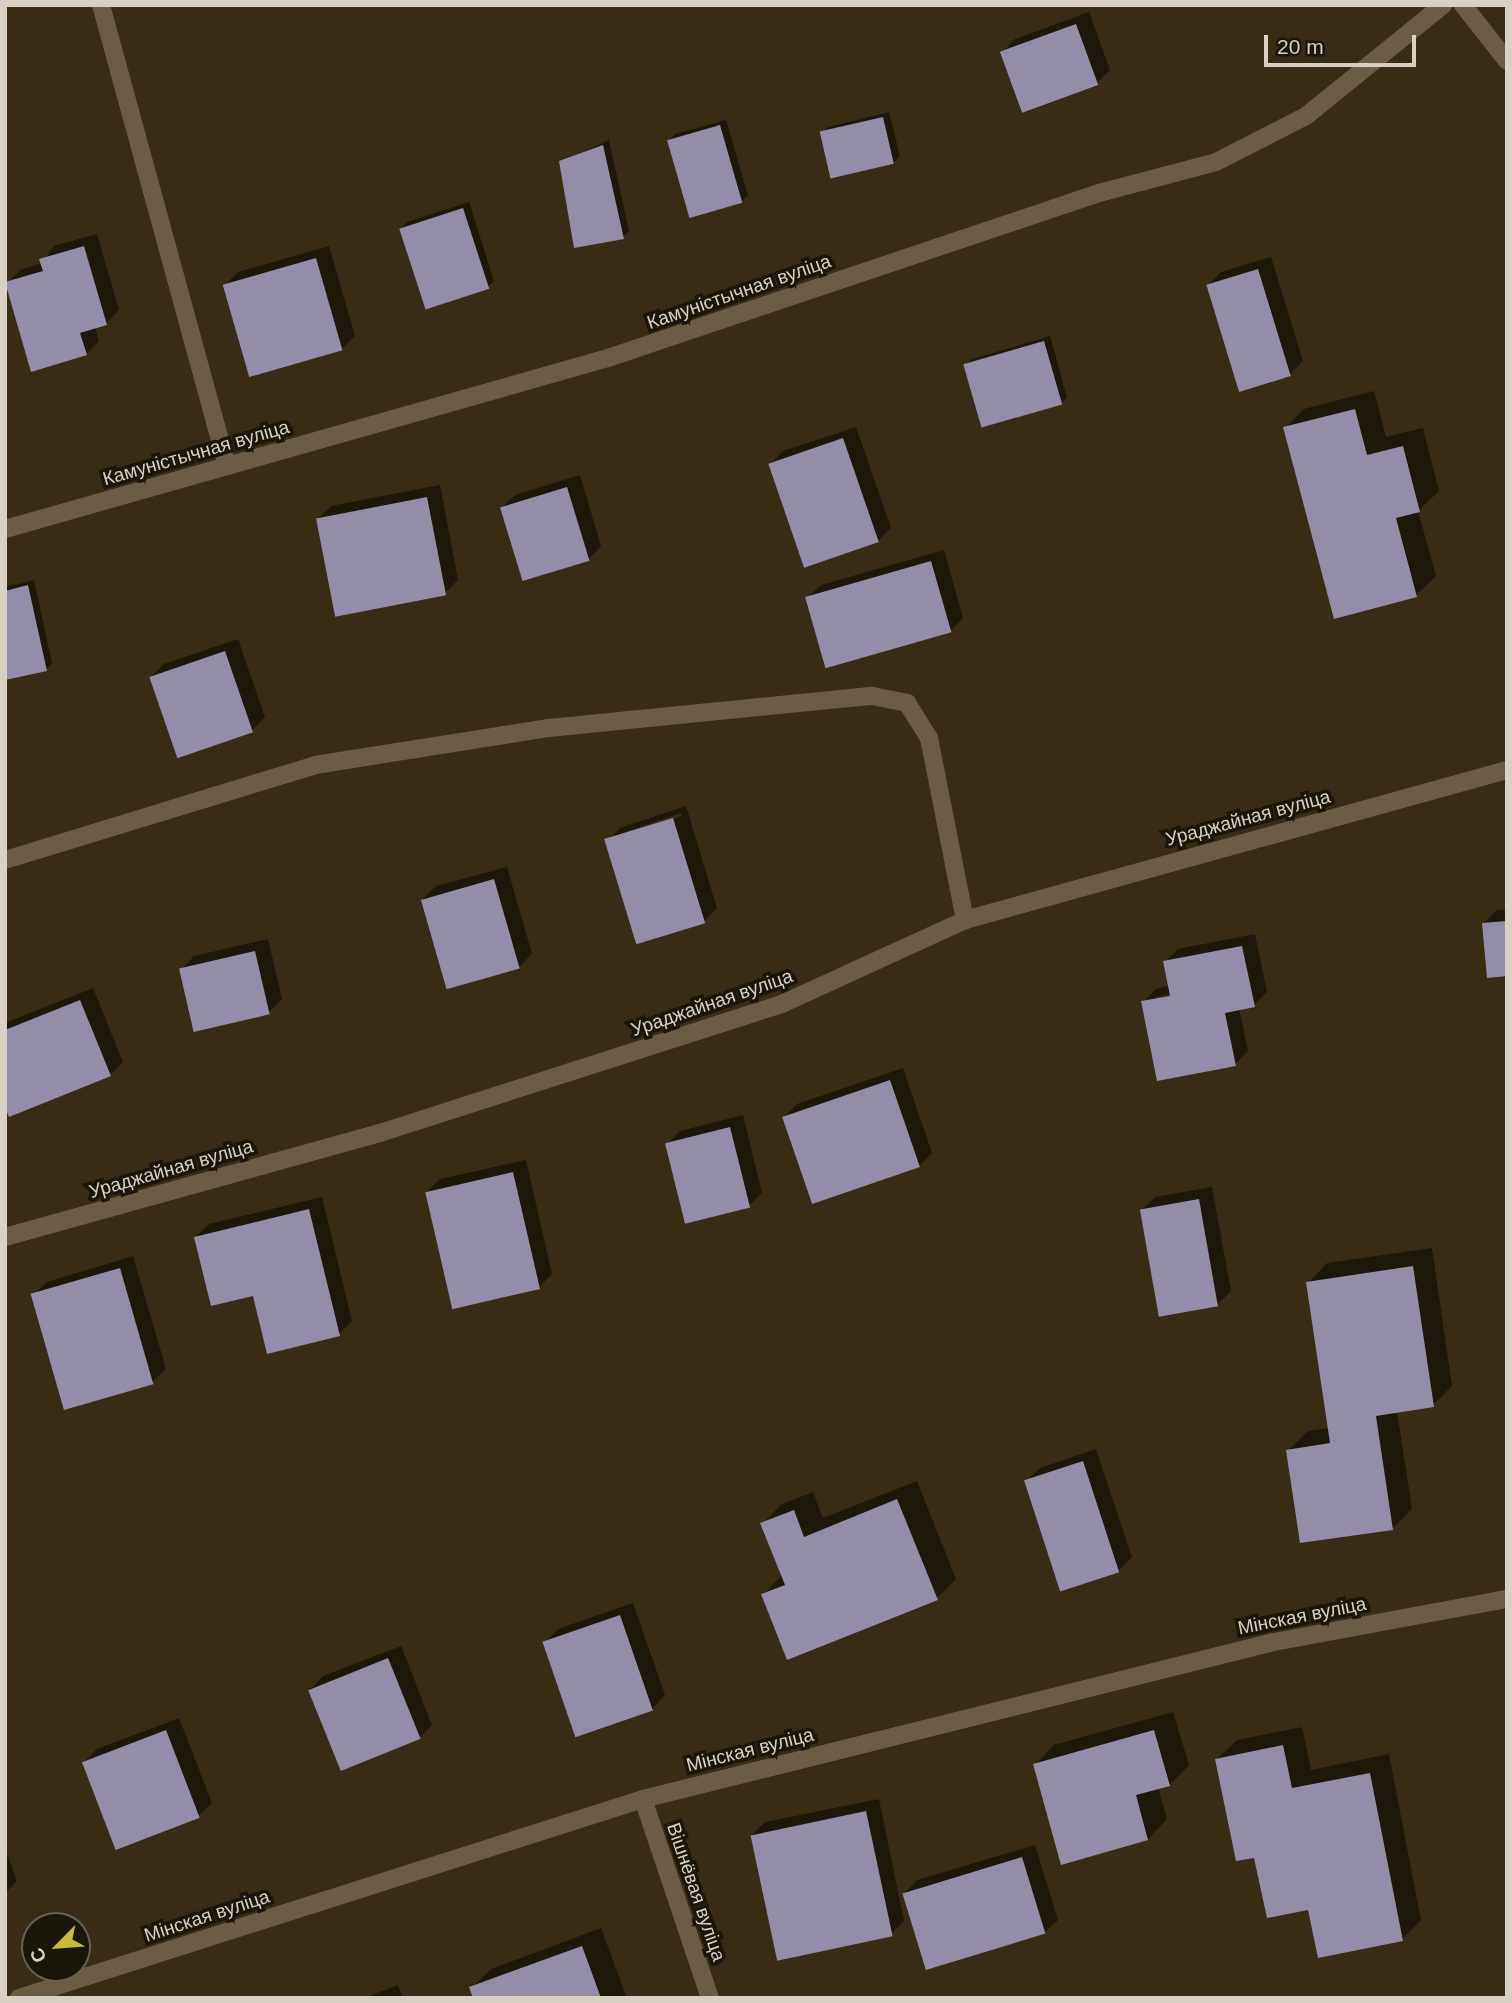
<!DOCTYPE html>
<html>
<head>
<meta charset="utf-8">
<style>
	body { margin:0 }
	#map { position:relative; width:1512px; height:2003px; overflow:hidden; background:#382d14; font-family:Arial,sans-serif }
	div>[style] { position:absolute }
	.shadow>* { inset:0; background:#0007 }
	.building>* { inset:0; background:#938da9; transform-origin:0 0 }
	.lane>* { height:18px; margin:-9px; padding:0 9px; transform-origin:9px; border-radius:9px; background:#6a5d43 }
	.street>* { height:18px; margin:-9px; padding:0 9px; transform-origin:9px; border-radius:9px; background:#6a5d43 }
	span { translate:-50% -50%; white-space:nowrap; text-align:center; line-height:1.15; -webkit-text-stroke:7px #1b160b; paint-order:stroke }
	.street-label { font-size:19px; color:#d8d0c2 }
	.frame { position:absolute; inset:0; border:7px solid #d8d0c2; pointer-events:none }
	.north { position:absolute; left:21px; top:1912px; width:70px; height:70px; box-sizing:border-box; background:#1b160b; border:2px solid #676054; border-radius:50%; rotate:245deg; font-size:19px; font-weight:700; line-height:28px; text-align:center; color:#d8d0c2 }
	.north::after { content:''; display:block; margin:auto; width:24px; height:32px; background:#c7bb3c; clip-path:polygon(50% 0,100% 100%,50% 72%,0 100%) }
	.scale { position:absolute; left:1264px; top:35px; width:152px; height:32px; box-sizing:border-box; border:4px solid #d8d0c2; border-top:0; padding-left:9px; font-size:21px; line-height:24px; white-space:nowrap; color:#d8d0c2; -webkit-text-stroke:5px #1b160b; paint-order:stroke }
</style>
</head>
<body>
<div id="map">
	<div class="shadow">
		<div style="clip-path:polygon(1089px 12px,1110px 70px,1097px 83px,1002px 53px,1015px 39px)"></div>
		<div style="clip-path:polygon(889px 112px,900px 156px,893px 163px,822px 133px,828px 127px)"></div>
		<div style="clip-path:polygon(726px 120px,748px 195px,741px 202px,669px 140px,675px 134px)"></div>
		<div style="clip-path:polygon(609px 140px,629px 231px,623px 237px,561px 162px)"></div>
		<div style="clip-path:polygon(469px 202px,494px 281px,488px 287px,401px 228px,407px 222px)"></div>
		<div style="clip-path:polygon(97px 234px,119px 310px,106px 323px,95px 327px,99px 341px,86px 354px,7px 283px,20px 270px,42px 263px,54px 246px)"></div>
		<div style="clip-path:polygon(329px 246px,355px 336px,342px 349px,225px 285px,238px 272px)"></div>
		<div style="clip-path:polygon(1271px 257px,1303px 361px,1290px 374px,1208px 285px,1221px 272px)"></div>
		<div style="clip-path:polygon(1050px 336px,1067px 398px,1061px 404px,966px 365px,972px 359px)"></div>
		<div style="clip-path:polygon(1374px 391px,1386px 437px,1423px 428px,1439px 491px,1418px 511px,1436px 576px,1416px 595px,1285px 428px,1304px 409px)"></div>
		<div style="clip-path:polygon(856px 427px,891px 528px,878px 541px,770px 464px,783px 451px)"></div>
		<div style="clip-path:polygon(580px 475px,601px 546px,588px 560px,502px 508px,515px 495px)"></div>
		<div style="clip-path:polygon(440px 485px,458px 580px,445px 593px,318px 519px,331px 506px)"></div>
		<div style="clip-path:polygon(944px 550px,963px 618px,950px 631px,807px 598px,821px 585px)"></div>
		<div style="clip-path:polygon(34px 580px,52px 663px,46px 670px,5px 678px,5px 587px)"></div>
		<div style="clip-path:polygon(238px 639px,265px 717px,252px 730px,151px 677px,164px 664px)"></div>
		<div style="clip-path:polygon(evenodd,686px 806px,717px 908px,704px 921px,607px 841px,620px 828px,686px 806px,681px 813px,682px 816px,620px 838px,620px 834px,681px 813px)"></div>
		<div style="clip-path:polygon(507px 867px,532px 954px,519px 967px,423px 899px,436px 886px)"></div>
		<div style="clip-path:polygon(1497px 910px,1507px 910px,1507px 974px,1484px 923px)"></div>
		<div style="clip-path:polygon(evenodd,1255px 934px,1267px 992px,1254px 1005px,1239px 1008px,1248px 1051px,1235px 1064px,1143px 1002px,1156px 989px,1169px 986px,1165px 962px,1178px 949px,1255px 934px,1178px 992px,1178px 996px,1156px 1000px,1156px 997px,1178px 992px)"></div>
		<div style="clip-path:polygon(268px 939px,282px 999px,269px 1012px,181px 970px,194px 956px)"></div>
		<div style="clip-path:polygon(93px 988px,123px 1062px,110px 1075px,5px 1102px,5px 1023px)"></div>
		<div style="clip-path:polygon(903px 1068px,932px 1153px,919px 1166px,784px 1117px,797px 1104px)"></div>
		<div style="clip-path:polygon(743px 1115px,762px 1193px,749px 1206px,667px 1144px,680px 1131px)"></div>
		<div style="clip-path:polygon(526px 1160px,552px 1274px,539px 1287px,427px 1192px,440px 1179px)"></div>
		<div style="clip-path:polygon(1212px 1187px,1231px 1291px,1218px 1304px,1142px 1210px,1155px 1197px)"></div>
		<div style="clip-path:polygon(322px 1197px,352px 1321px,339px 1334px,254px 1294px,195px 1237px,209px 1224px)"></div>
		<div style="clip-path:polygon(1432px 1248px,1452px 1386px,1433px 1405px,1397px 1411px,1412px 1509px,1393px 1528px,1288px 1451px,1308px 1431px,1329px 1428px,1308px 1283px,1327px 1263px)"></div>
		<div style="clip-path:polygon(133px 1256px,166px 1369px,152px 1382px,33px 1295px,47px 1282px)"></div>
		<div style="clip-path:polygon(1096px 1449px,1132px 1557px,1119px 1570px,1026px 1481px,1040px 1468px)"></div>
		<div style="clip-path:polygon(917px 1481px,956px 1579px,937px 1598px,763px 1594px,783px 1575px,763px 1523px,782px 1504px,813px 1492px,823px 1518px)"></div>
		<div style="clip-path:polygon(633px 1603px,665px 1695px,652px 1709px,545px 1642px,558px 1629px)"></div>
		<div style="clip-path:polygon(401px 1646px,432px 1725px,419px 1738px,310px 1689px,323px 1676px)"></div>
		<div style="clip-path:polygon(1173px 1712px,1189px 1765px,1170px 1784px,1158px 1787px,1167px 1819px,1148px 1839px,1035px 1765px,1054px 1745px)"></div>
		<div style="clip-path:polygon(179px 1718px,212px 1803px,198px 1816px,117px 1848px,84px 1762px,97px 1749px)"></div>
		<div style="clip-path:polygon(1302px 1727px,1311px 1770px,1389px 1754px,1421px 1920px,1402px 1939px,1309px 1908px,1256px 1856px,1217px 1759px,1237px 1740px)"></div>
		<div style="clip-path:polygon(879px 1799px,904px 1921px,891px 1934px,752px 1835px,765px 1822px)"></div>
		<div style="clip-path:polygon(1035px 1845px,1058px 1920px,1044px 1933px,904px 1894px,917px 1880px)"></div>
		<div style="clip-path:polygon(5px 1848px,17px 1881px,5px 1893px)"></div>
		<div style="clip-path:polygon(601px 1928px,627px 1998px,475px 1998px,471px 1988px,491px 1969px)"></div>
		<div style="clip-path:polygon(398px 1985px,403px 1998px,364px 1998px)"></div>
	</div>
	<div class="building">
		<div style="left:1076px;top:24px;width:65px;height:81px;rotate:70deg"></div>
		<div style="left:883px;top:117px;width:48px;height:65px;rotate:77deg"></div>
		<div style="left:720px;top:125px;width:81px;height:55px;rotate:74deg"></div>
		<div style="clip-path:polygon(603px 145px,624px 239px,574px 248px,559px 161px)"></div>
		<div style="left:463px;top:208px;width:85px;height:67px;rotate:72deg"></div>
		<div style="clip-path:polygon(84px 246px,107px 325px,80px 333px,87px 355px,31px 372px,5px 282px,43px 271px,39px 259px)"></div>
		<div style="left:316px;top:258px;width:96px;height:97px;rotate:74deg"></div>
		<div style="left:1258px;top:269px;width:112px;height:54px;rotate:73deg"></div>
		<div style="left:1044px;top:341px;width:66px;height:84px;rotate:74deg"></div>
		<div style="clip-path:polygon(1355px 409px,1367px 455px,1403px 446px,1420px 512px,1396px 518px,1417px 597px,1334px 619px,1283px 427px)"></div>
		<div style="left:843px;top:438px;width:110px;height:79px;rotate:71deg"></div>
		<div style="left:567px;top:487px;width:77px;height:70px;rotate:73deg"></div>
		<div style="left:427px;top:497px;width:100px;height:113px;rotate:79deg"></div>
		<div style="left:931px;top:561px;width:74px;height:131px;rotate:74deg"></div>
		<div style="clip-path:polygon(28px 585px,47px 671px,5px 680px,5px 591px)"></div>
		<div style="left:225px;top:651px;width:86px;height:80px;rotate:71deg"></div>
		<div style="left:673px;top:818px;width:110px;height:72px;rotate:73deg"></div>
		<div style="left:494px;top:879px;width:93px;height:76px;rotate:74deg"></div>
		<div style="clip-path:polygon(1507px 921px,1507px 976px,1487px 978px,1482px 923px)"></div>
		<div style="clip-path:polygon(1242px 946px,1255px 1007px,1225px 1013px,1236px 1066px,1157px 1081px,1141px 1001px,1170px 996px,1163px 961px)"></div>
		<div style="left:255px;top:951px;width:65px;height:78px;rotate:77deg"></div>
		<div style="clip-path:polygon(80px 1000px,111px 1076px,9px 1117px,5px 1107px,5px 1030px)"></div>
		<div style="left:890px;top:1080px;width:92px;height:114px;rotate:71deg"></div>
		<div style="left:730px;top:1127px;width:83px;height:67px;rotate:76deg"></div>
		<div style="left:513px;top:1172px;width:120px;height:90px;rotate:77deg"></div>
		<div style="left:1199px;top:1199px;width:109px;height:60px;rotate:80deg"></div>
		<div style="clip-path:polygon(309px 1209px,340px 1336px,267px 1354px,253px 1296px,211px 1306px,194px 1237px)"></div>
		<div style="clip-path:polygon(1413px 1266px,1434px 1407px,1376px 1416px,1393px 1530px,1300px 1543px,1286px 1450px,1330px 1443px,1306px 1282px)"></div>
		<div style="left:120px;top:1268px;width:121px;height:93px;rotate:74deg"></div>
		<div style="left:1083px;top:1461px;width:117px;height:62px;rotate:72deg"></div>
		<div style="clip-path:polygon(897px 1499px,938px 1600px,787px 1660px,761px 1594px,785px 1585px,760px 1523px,794px 1510px,804px 1537px)"></div>
		<div style="left:620px;top:1615px;width:101px;height:82px;rotate:71deg"></div>
		<div style="left:388px;top:1658px;width:87px;height:86px;rotate:68deg"></div>
		<div style="left:166px;top:1730px;width:94px;height:90px;rotate:69deg"></div>
		<div style="clip-path:polygon(1154px 1730px,1170px 1786px,1136px 1795px,1148px 1840px,1061px 1865px,1033px 1764px)"></div>
		<div style="clip-path:polygon(1283px 1745px,1292px 1788px,1370px 1773px,1403px 1941px,1318px 1958px,1308px 1910px,1267px 1918px,1254px 1858px,1236px 1861px,1215px 1759px)"></div>
		<div style="left:866px;top:1811px;width:128px;height:118px;rotate:78deg"></div>
		<div style="left:1022px;top:1857px;width:80px;height:125px;rotate:73deg"></div>
		<div style="clip-path:polygon(582px 1946px,601px 1998px,473px 1998px,469px 1987px)"></div>
	</div>
	<div class="lane">
		<div style="left:101px;top:5px;width:478px;rotate:74.7deg"></div>
		<div style="left:5px;top:860px;width:324px;rotate:-17deg"></div>
		<div style="left:315px;top:765px;width:237px;rotate:-9deg"></div>
		<div style="left:549px;top:728px;width:325px;rotate:-5.7deg"></div>
		<div style="left:872px;top:696px;width:36px;rotate:11deg"></div>
		<div style="left:907px;top:703px;width:41px;rotate:57.8deg"></div>
		<div style="left:929px;top:738px;width:186px;rotate:78.8deg"></div>
	</div>
	<div class="street">
		<div style="left:1463px;top:5px;width:71px;rotate:51.8deg"></div>
		<div style="left:5px;top:529px;width:627px;rotate:-15.83deg"></div>
		<div style="left:608px;top:358px;width:518px;rotate:-18.57deg"></div>
		<div style="left:1099px;top:193px;width:121px;rotate:-14.8deg"></div>
		<div style="left:1216px;top:162px;width:101px;rotate:-27.1deg"></div>
		<div style="left:1306px;top:116px;width:176px;rotate:-39deg"></div>
		<div style="left:5px;top:1237px;width:389px;rotate:-15.5deg"></div>
		<div style="left:380px;top:1133px;width:424px;rotate:-17.8deg"></div>
		<div style="left:784px;top:1003px;width:199px;rotate:-24.6deg"></div>
		<div style="left:965px;top:920px;width:562px;rotate:-15.47deg"></div>
		<div style="left:643px;top:1799px;width:210px;rotate:71.4deg"></div>
		<div style="left:19px;top:1998px;width:655px;rotate:-17.69deg"></div>
		<div style="left:643px;top:1799px;width:650px;rotate:-13.97deg"></div>
		<div style="left:1274px;top:1642px;width:237px;rotate:-10.5deg"></div>
	</div>
	<div class="street-label">
		<span style="left:739px;top:292px;rotate:-19deg">Камуністычная вуліца</span>
		<span style="left:196px;top:453px;rotate:-16deg">Камуністычная вуліца</span>
		<span style="left:1248px;top:818px;rotate:-15deg">Ураджайная вуліца</span>
		<span style="left:712px;top:1003px;rotate:-19deg">Ураджайная вуліца</span>
		<span style="left:171px;top:1169px;rotate:-16deg">Ураджайная вуліца</span>
		<span style="left:1302px;top:1616px;rotate:-11deg">Мінская вуліца</span>
		<span style="left:750px;top:1750px;rotate:-14deg">Мінская вуліца</span>
		<span style="left:696px;top:1892px;rotate:71deg">Вішнёвая вуліца</span>
		<span style="left:207px;top:1916px;rotate:-18deg">Мінская вуліца</span>
	</div>
	<div class="frame"></div>
	<div class="north">С</div>
	<div class="scale">20 m</div>
</div>
</body>
</html>
